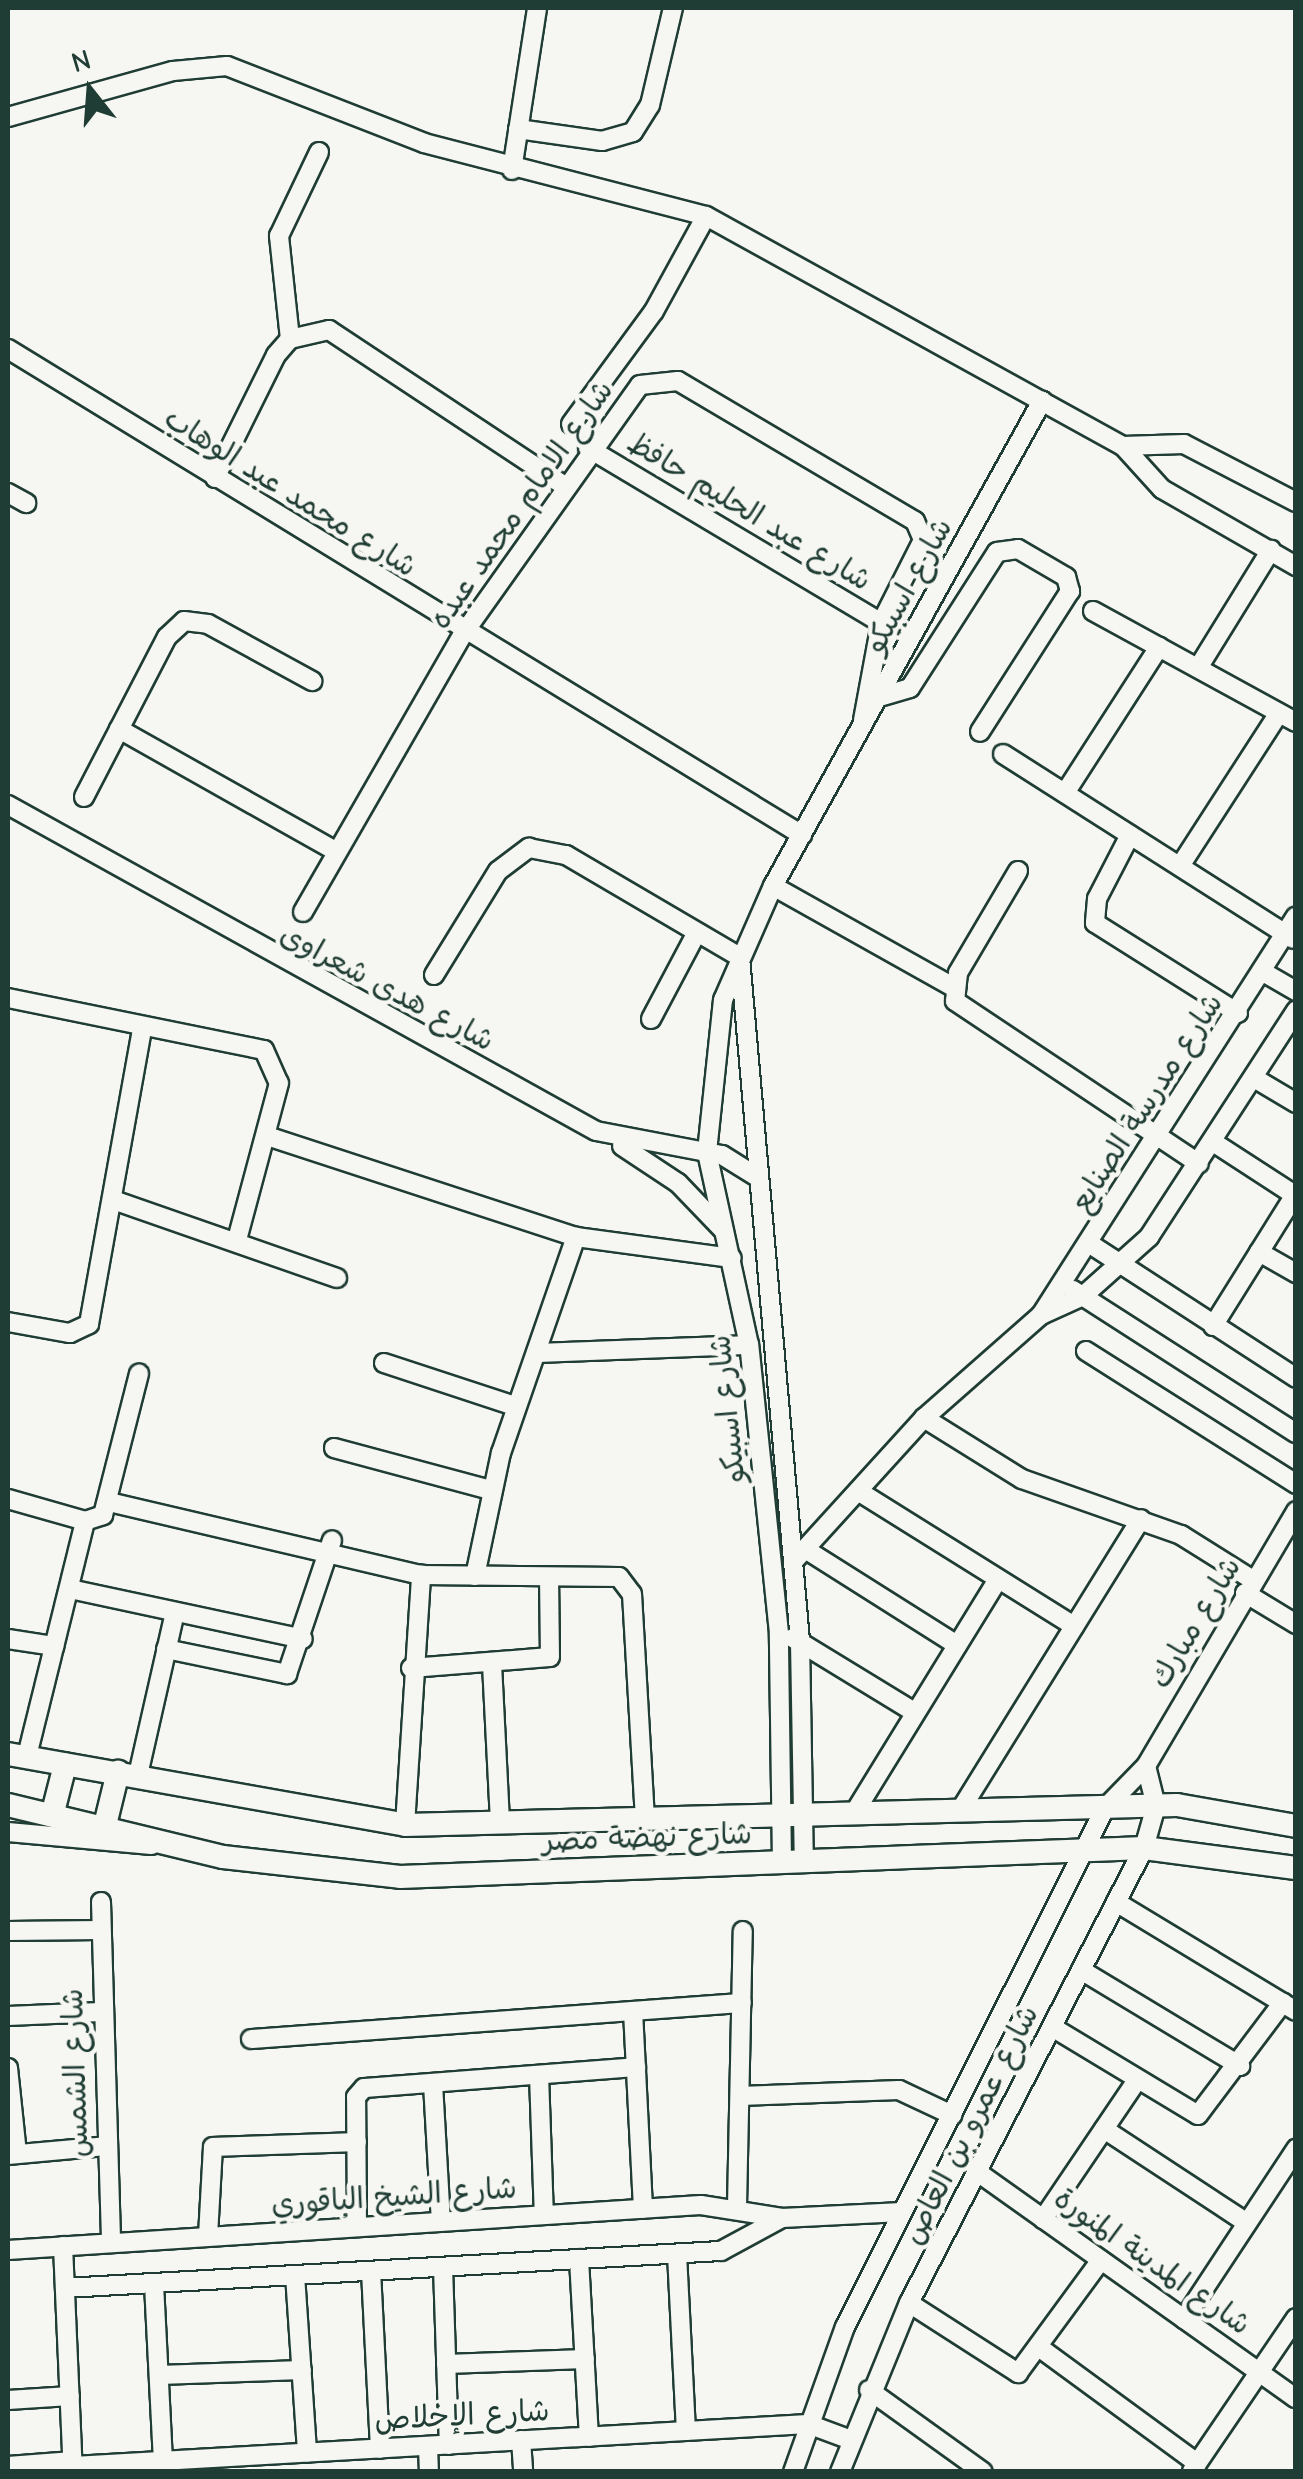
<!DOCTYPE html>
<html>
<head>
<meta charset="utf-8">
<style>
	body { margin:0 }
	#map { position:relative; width:1303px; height:2479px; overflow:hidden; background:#f6f6f2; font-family:"Comic Neue","Playpen Sans Arabic",sans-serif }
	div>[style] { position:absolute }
	.roads { filter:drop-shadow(2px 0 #1f3d34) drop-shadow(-2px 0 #1f3d34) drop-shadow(0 2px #1f3d34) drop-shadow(0 -2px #1f3d34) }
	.street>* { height:18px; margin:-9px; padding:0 9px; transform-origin:9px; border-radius:9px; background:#f6f6f2 }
	.secondary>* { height:22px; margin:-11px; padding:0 11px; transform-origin:11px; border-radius:11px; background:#f6f6f2 }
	span { translate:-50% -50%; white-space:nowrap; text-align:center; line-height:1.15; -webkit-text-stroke:9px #f6f6f2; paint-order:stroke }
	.street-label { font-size:30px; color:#1f3d34 }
	.frame { position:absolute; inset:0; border:10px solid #1f3d34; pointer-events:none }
	.north { position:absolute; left:40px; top:40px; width:100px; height:100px; -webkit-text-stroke:8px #f6f6f2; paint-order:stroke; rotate:343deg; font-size:28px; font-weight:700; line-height:40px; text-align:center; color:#1f3d34 }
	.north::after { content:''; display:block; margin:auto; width:35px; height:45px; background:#1f3d34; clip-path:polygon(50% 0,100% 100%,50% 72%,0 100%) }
</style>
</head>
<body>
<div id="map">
	<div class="roads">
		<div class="street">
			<div style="left:8px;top:117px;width:171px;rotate:-15.6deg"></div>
			<div style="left:173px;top:71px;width:54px;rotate:-5.3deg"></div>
			<div style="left:227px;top:66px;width:212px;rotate:21.3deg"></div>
			<div style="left:424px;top:143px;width:291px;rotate:14.5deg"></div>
			<div style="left:706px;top:216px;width:476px;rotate:28.9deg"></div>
			<div style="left:1123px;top:446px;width:58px;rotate:47.8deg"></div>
			<div style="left:1162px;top:489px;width:155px;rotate:29.9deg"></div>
			<div style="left:518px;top:129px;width:85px;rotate:8.1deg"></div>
			<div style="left:602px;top:141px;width:32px;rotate:-16deg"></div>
			<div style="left:633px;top:132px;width:32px;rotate:-58deg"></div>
			<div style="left:650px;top:105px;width:100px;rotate:-76.7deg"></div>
			<div style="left:512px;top:170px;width:164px;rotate:-81.2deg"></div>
			<div style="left:290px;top:339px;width:104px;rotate:-96.1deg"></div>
			<div style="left:279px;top:236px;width:93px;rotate:-64.5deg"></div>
			<div style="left:8px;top:349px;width:931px;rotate:31.47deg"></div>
			<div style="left:571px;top:424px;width:140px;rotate:-53.7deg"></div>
			<div style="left:654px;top:311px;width:108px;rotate:-61.3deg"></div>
			<div style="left:1123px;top:446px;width:61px;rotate:-1.9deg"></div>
			<div style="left:1184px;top:444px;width:126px;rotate:27.4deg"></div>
			<div style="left:588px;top:448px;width:341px;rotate:30.8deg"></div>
			<div style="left:215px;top:478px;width:137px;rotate:-63.6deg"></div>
			<div style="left:276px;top:355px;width:21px;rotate:-49deg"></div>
			<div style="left:290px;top:339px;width:40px;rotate:-13deg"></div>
			<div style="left:329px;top:330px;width:279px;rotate:33.5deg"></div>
			<div style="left:8px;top:493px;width:21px;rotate:29deg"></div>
			<div style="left:1093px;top:611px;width:231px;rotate:28.7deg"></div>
			<div style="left:1198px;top:668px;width:139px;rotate:-58.3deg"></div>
			<div style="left:879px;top:697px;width:32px;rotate:-16deg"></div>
			<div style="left:910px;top:688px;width:161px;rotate:-57.4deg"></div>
			<div style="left:997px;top:552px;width:21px;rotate:-8deg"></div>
			<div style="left:1018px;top:549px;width:56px;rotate:30.3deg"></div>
			<div style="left:1066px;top:577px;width:15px;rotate:74deg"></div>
			<div style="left:1070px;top:591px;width:167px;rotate:122.6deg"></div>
			<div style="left:119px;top:729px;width:250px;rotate:29.4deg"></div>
			<div style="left:1003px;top:754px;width:344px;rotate:32.5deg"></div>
			<div style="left:1065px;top:793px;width:174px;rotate:-57.2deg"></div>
			<div style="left:84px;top:797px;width:180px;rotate:-62.6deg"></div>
			<div style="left:167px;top:637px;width:23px;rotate:-43deg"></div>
			<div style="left:184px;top:621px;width:24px;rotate:7deg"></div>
			<div style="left:208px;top:624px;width:119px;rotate:28.7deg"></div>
			<div style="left:8px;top:805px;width:672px;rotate:29deg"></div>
			<div style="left:596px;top:1131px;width:128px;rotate:10.8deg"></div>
			<div style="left:722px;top:1155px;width:39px;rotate:32deg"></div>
			<div style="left:1130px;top:835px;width:72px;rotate:117.3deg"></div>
			<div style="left:1097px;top:899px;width:24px;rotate:95deg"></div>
			<div style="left:1095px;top:923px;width:169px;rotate:32.2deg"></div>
			<div style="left:1180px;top:866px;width:182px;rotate:-57.1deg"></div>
			<div style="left:1018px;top:871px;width:118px;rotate:120.5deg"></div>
			<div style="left:958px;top:973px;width:28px;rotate:96deg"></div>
			<div style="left:955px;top:1001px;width:293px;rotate:33.7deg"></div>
			<div style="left:773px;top:886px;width:206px;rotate:29.3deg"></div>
			<div style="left:303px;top:912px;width:321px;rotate:-60.1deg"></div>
			<div style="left:463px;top:634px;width:305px;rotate:-54.6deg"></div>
			<div style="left:640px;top:385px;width:38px;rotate:-6deg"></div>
			<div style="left:678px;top:381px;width:275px;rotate:30.6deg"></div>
			<div style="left:915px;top:521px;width:21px;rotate:67deg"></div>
			<div style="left:923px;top:540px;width:93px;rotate:116.8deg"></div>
			<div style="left:881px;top:623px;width:99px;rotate:100.5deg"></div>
			<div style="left:740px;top:958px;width:686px;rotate:84.98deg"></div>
			<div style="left:800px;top:1641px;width:221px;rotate:89deg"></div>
			<div style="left:1263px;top:972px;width:38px;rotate:30deg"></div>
			<div style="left:434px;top:975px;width:122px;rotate:-58.4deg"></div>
			<div style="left:498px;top:871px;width:39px;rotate:-37deg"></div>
			<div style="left:529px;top:848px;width:38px;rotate:11deg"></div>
			<div style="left:566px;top:855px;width:202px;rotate:30.4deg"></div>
			<div style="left:8px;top:998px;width:261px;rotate:11.5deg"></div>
			<div style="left:264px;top:1050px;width:36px;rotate:66deg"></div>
			<div style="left:279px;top:1083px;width:158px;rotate:105deg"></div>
			<div style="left:651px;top:1019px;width:98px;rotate:-62.1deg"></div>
			<div style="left:1254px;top:1078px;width:49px;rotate:30.8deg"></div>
			<div style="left:267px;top:1136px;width:325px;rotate:18.1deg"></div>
			<div style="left:576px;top:1237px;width:157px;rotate:7.7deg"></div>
			<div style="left:1213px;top:1142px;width:99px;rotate:33deg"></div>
			<div style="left:622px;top:1146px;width:67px;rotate:33.5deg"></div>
			<div style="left:678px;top:1183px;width:66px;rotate:46.2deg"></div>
			<div style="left:116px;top:1201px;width:234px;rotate:19.2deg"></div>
			<div style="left:1090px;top:1244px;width:246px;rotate:33deg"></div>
			<div style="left:1259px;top:1252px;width:43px;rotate:29.6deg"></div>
			<div style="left:1073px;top:1290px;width:265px;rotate:32.7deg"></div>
			<div style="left:1041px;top:1315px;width:46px;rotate:-24.3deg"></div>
			<div style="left:1083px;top:1296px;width:89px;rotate:-41.8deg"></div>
			<div style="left:1149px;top:1237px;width:270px;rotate:-57deg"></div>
			<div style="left:8px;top:1322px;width:63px;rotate:10.1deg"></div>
			<div style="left:70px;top:1333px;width:21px;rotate:-25deg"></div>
			<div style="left:89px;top:1324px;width:300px;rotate:-79.8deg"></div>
			<div style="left:1213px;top:1326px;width:155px;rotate:-58deg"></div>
			<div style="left:1086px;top:1351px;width:249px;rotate:32.3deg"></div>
			<div style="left:540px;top:1353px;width:209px;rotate:-2.2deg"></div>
			<div style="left:384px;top:1363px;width:138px;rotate:18.2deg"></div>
			<div style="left:924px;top:1418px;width:115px;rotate:31.9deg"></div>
			<div style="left:1022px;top:1479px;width:169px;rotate:19.4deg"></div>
			<div style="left:1181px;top:1535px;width:85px;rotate:32deg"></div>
			<div style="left:334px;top:1448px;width:163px;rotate:15deg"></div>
			<div style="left:858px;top:1491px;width:255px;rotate:32deg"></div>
			<div style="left:8px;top:1499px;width:80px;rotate:15.9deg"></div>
			<div style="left:85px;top:1521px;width:19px;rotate:-18deg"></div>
			<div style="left:103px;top:1515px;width:146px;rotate:-75.7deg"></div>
			<div style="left:109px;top:1502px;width:320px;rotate:13.2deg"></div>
			<div style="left:421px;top:1575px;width:198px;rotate:0.6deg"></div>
			<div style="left:619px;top:1577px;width:21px;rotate:53deg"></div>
			<div style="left:632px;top:1594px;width:223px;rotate:86.7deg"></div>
			<div style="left:805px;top:1549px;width:180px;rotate:32.3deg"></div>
			<div style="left:793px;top:1562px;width:195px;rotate:-47.7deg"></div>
			<div style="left:924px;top:1418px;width:156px;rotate:-41.4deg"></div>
			<div style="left:1041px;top:1315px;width:473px;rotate:-57.4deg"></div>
			<div style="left:475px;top:1576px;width:126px;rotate:-78.1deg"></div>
			<div style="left:501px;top:1453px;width:229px;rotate:-70.9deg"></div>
			<div style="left:70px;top:1589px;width:238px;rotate:12.1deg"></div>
			<div style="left:1245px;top:1593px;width:60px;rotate:31.3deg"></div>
			<div style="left:793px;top:1638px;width:142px;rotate:31.4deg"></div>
			<div style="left:8px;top:1639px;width:47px;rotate:8.7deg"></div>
			<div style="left:166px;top:1649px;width:124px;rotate:11.7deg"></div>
			<div style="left:287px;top:1674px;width:141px;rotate:-71.4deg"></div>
			<div style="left:492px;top:1664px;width:159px;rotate:87.1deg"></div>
			<div style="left:411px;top:1668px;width:139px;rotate:-4.5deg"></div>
			<div style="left:550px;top:1657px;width:79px;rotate:-90.7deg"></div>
			<div style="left:27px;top:1756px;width:242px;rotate:-76.1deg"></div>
			<div style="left:138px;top:1775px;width:167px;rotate:-77.2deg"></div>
			<div style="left:961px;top:1809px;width:341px;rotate:-58.2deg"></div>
			<div style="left:856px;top:1810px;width:271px;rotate:-58.4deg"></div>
			<div style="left:405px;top:1825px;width:251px;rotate:-86.3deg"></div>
			<div style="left:8px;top:1832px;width:144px;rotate:5.2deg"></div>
			<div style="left:782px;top:1862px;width:229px;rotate:-90.8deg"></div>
			<div style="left:779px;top:1633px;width:290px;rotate:-95.9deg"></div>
			<div style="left:749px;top:1345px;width:198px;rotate:-102.3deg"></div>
			<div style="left:707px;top:1152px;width:153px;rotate:-84deg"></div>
			<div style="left:723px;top:1000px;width:124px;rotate:-66.3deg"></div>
			<div style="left:773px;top:886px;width:555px;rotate:-60.99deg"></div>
			<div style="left:101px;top:1902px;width:341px;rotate:88.3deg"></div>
			<div style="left:1116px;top:1902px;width:210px;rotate:31.2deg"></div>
			<div style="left:8px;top:1931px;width:92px;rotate:-0.6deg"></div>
			<div style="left:1081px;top:1970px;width:186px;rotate:31.1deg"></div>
			<div style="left:633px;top:2011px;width:198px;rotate:87.1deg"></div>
			<div style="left:8px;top:2016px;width:92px;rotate:-2.5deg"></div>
			<div style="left:1052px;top:2027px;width:170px;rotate:31.1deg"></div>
			<div style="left:1198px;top:2115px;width:141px;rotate:-53deg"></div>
			<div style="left:251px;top:2039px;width:492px;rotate:-4.2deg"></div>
			<div style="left:8px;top:2068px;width:86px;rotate:84deg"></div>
			<div style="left:539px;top:2075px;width:140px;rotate:88deg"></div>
			<div style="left:433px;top:2084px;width:138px;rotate:86.7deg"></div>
			<div style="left:740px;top:2096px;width:159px;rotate:-2.2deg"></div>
			<div style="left:899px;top:2090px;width:59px;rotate:25.3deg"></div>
			<div style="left:1104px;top:2129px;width:171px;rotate:33.3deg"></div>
			<div style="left:8px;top:2155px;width:98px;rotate:-5.2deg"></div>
			<div style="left:976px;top:2171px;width:392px;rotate:35.4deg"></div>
			<div style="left:737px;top:2206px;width:275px;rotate:-88.8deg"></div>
			<div style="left:1043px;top:2219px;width:168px;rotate:-55.9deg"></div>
			<div style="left:357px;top:2227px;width:130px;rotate:-90.4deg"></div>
			<div style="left:356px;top:2097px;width:12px;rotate:-48deg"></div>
			<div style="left:364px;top:2088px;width:273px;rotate:-4.4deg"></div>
			<div style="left:208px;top:2236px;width:89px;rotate:-86.8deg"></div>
			<div style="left:213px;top:2147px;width:144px;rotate:-2deg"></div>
			<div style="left:63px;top:2246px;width:226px;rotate:87.5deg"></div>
			<div style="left:8px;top:2250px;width:694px;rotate:-3.72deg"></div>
			<div style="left:701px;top:2205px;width:82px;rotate:9.1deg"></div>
			<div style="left:782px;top:2218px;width:120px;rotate:-2.9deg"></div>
			<div style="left:677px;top:2254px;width:177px;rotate:87.1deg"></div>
			<div style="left:579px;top:2259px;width:178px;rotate:86.8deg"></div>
			<div style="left:443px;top:2267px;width:178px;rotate:88.1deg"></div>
			<div style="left:371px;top:2271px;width:178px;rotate:87.1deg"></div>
			<div style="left:295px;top:2275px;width:178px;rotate:86.1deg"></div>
			<div style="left:154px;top:2284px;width:177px;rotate:87.1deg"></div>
			<div style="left:65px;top:2288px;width:657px;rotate:-3.23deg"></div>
			<div style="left:721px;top:2251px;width:69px;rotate:-28.4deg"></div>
			<div style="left:909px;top:2303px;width:130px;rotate:32.7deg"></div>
			<div style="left:1018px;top:2373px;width:140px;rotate:-53.7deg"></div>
			<div style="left:1184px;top:2319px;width:204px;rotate:-56.6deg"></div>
			<div style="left:1040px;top:2348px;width:195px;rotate:36.2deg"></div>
			<div style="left:446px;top:2364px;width:139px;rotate:-2.1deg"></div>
			<div style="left:159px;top:2375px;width:143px;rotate:-2deg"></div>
			<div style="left:869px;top:2390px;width:140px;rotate:35.7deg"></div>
			<div style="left:8px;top:2400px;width:62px;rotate:-3.7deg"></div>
			<div style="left:521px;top:2440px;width:32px;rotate:86deg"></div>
			<div style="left:428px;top:2446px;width:26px;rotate:88deg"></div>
			<div style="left:8px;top:2466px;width:65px;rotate:-4.4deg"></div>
			<div style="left:73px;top:2466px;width:736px;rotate:-3.27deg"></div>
			<div style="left:808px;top:2424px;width:46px;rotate:20.4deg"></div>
			<div style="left:1192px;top:2471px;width:185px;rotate:-55.8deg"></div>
			<div style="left:793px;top:2472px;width:154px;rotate:-70.3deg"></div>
			<div style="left:845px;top:2327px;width:580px;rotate:-63.39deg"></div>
			<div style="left:1105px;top:1808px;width:59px;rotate:-45.7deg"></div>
			<div style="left:1146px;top:1766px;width:296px;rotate:-59.5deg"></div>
			<div style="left:840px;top:2472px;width:183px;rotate:-67.8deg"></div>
			<div style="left:909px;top:2303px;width:512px;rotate:-62.68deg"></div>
			<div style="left:1144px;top:1848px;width:44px;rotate:-74.1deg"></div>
			<div style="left:1156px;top:1806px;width:41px;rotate:-104deg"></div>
		</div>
		<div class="secondary">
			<div style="left:8px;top:1754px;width:403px;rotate:10.1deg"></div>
			<div style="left:405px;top:1825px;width:772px;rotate:-1.48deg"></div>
			<div style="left:1177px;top:1805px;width:121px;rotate:10deg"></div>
			<div style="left:8px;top:1805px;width:221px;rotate:13.6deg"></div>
			<div style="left:223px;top:1857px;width:178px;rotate:6.4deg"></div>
			<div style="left:400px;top:1877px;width:745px;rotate:-2.23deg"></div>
			<div style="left:1144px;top:1848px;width:153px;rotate:7.5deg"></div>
			<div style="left:53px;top:1812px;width:49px;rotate:-75.7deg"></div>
			<div style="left:105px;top:1825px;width:55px;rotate:-76.2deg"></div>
		</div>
	</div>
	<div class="street-label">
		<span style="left:290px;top:493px;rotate:32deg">شارع محمد عبد الوهاب</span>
		<span style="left:522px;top:505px;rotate:-55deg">شارع الامام محمد عبده</span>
		<span style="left:749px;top:512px;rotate:31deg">شارع عبد الحليم حافظ</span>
		<span style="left:909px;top:586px;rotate:-61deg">شارع اسبيكو</span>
		<span style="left:387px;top:988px;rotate:28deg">شارع هدى شعراوى</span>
		<span style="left:1147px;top:1103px;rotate:-57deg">شارع مدرسة الصنايع</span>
		<span style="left:728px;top:1409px;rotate:-96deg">شارع اسبيكو</span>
		<span style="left:1196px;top:1623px;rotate:-59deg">شارع مبارك</span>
		<span style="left:647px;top:1838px;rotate:-2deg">شارع نهضة مصر</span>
		<span style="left:76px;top:2073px;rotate:-92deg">شارع الشمس</span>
		<span style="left:971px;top:2125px;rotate:-63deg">شارع عمرو بن العاص</span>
		<span style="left:394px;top:2197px;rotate:-4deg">شارع الشيخ الباقوري</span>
		<span style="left:1152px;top:2262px;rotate:35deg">شارع المدينة المنورة</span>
		<span style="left:462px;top:2416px;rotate:-3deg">شارع الإخلاص</span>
	</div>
	<div class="frame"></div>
	<div class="north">N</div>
</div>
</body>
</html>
